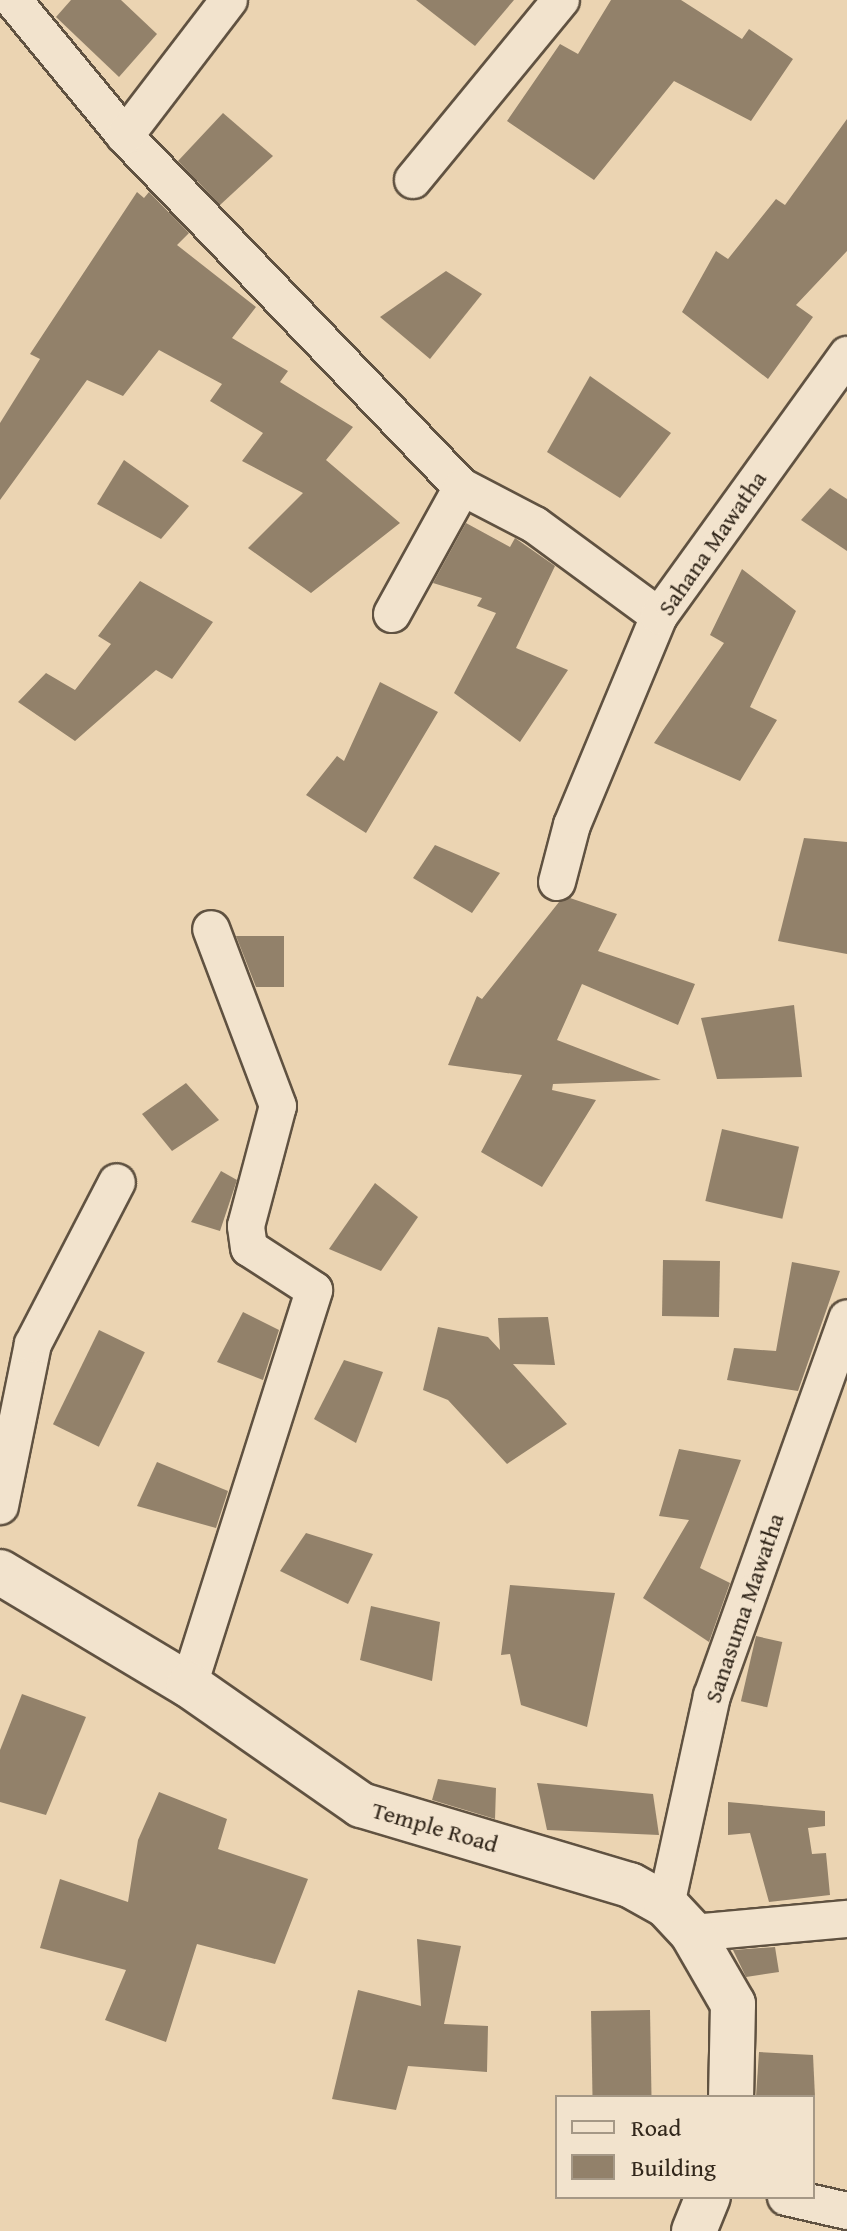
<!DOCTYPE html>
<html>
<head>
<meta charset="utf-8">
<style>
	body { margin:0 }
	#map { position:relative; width:847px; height:2231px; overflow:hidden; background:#ebd4b2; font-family:"Gentium Book Plus",serif }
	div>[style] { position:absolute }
	.building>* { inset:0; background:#92816a; transform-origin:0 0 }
	.roads { filter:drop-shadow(2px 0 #605241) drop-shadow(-2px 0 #605241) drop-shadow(0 2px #605241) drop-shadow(0 -2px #605241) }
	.minor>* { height:36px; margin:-18px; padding:0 18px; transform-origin:18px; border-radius:18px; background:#f2e3cd }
	.tertiary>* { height:44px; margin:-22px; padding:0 22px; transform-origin:22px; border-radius:22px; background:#f2e3cd }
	span { translate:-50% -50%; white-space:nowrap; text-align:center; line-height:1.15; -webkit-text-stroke:8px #f2e3cd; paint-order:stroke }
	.street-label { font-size:24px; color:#32271b }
	.legend { position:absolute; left:555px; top:2095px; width:260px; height:104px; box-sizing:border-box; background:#f2e3cd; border:2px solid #a59886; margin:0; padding:10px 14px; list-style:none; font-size:24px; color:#32271b }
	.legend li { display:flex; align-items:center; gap:16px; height:40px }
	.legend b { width:40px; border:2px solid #a59886 }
</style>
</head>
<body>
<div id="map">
	<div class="building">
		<div style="clip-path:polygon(71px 0,121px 0,157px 34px,119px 77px,56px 17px)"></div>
		<div style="clip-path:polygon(416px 0,514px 0,475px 46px)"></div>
		<div style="clip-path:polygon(611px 0,681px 0,742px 39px,749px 29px,793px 59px,751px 121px,674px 81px,594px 180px,507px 121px,560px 44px,578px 54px)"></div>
		<div style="clip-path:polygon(223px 113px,273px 156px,220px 205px,178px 161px)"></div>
		<div style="clip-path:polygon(847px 119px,847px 251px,796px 305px,813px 317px,768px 379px,682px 312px,716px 251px,728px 259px,776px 199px,785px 205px)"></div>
		<div style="clip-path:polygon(137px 192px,144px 198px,149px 192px,189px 233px,177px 245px,256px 307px,232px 338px,288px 371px,280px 382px,353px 427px,326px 460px,400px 523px,311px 593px,248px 548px,303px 493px,242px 461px,263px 433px,210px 401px,222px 384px,159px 350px,123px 396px,87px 380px,0 500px,0 423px,40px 359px,30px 354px)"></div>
		<div style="clip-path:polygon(446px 271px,482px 294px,430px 359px,380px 317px)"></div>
		<div style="clip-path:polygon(590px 376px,671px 433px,620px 498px,547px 452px)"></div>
		<div style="clip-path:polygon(124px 460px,189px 506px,161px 539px,97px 504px)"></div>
		<div style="clip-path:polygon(830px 488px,847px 499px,847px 551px,801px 520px)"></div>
		<div style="clip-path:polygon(466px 523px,510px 547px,515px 538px,555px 566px,516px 648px,568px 670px,520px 742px,454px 693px,496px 613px,477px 606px,482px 598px,433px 583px)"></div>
		<div style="clip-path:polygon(742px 569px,796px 611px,750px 707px,777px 720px,740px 781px,654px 743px,724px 643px,710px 635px)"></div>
		<div style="clip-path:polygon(140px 581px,213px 622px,172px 679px,156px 670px,75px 741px,18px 702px,46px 673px,75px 690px,111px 644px,98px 636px)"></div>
		<div style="clip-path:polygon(380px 682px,438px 712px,366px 833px,306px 795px,337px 756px,344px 761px)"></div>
		<div style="clip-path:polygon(804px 838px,847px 842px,847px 954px,778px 941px)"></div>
		<div style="clip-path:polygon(435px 845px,500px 873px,472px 913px,413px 878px)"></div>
		<div style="clip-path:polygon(570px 898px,617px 914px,598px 951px,695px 984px,678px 1025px,582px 984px,557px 1040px,661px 1080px,553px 1084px,552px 1090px,596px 1100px,542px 1187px,481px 1152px,522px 1075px,448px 1065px,477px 996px,482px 999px,559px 902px)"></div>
		<div style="clip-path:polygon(236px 936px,284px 936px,284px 987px,256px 987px)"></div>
		<div style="clip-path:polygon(794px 1005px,802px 1077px,717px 1079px,701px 1018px)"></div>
		<div style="clip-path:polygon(186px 1083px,219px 1120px,172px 1151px,142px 1114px)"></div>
		<div style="left:722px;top:1129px;width:79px;height:74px;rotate:13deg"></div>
		<div style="clip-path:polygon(221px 1171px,237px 1180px,220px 1231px,191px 1222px)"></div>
		<div style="clip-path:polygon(375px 1183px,418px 1217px,381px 1271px,329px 1249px)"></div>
		<div style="left:663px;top:1260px;width:57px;height:56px;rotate:1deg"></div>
		<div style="clip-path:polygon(792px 1262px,840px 1271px,798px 1391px,727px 1380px,734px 1348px,776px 1351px)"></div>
		<div style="clip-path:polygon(243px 1312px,279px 1330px,263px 1380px,217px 1362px)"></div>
		<div style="clip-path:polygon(548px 1317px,555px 1365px,513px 1364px,567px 1424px,507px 1464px,448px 1400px,423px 1390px,438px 1327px,488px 1337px,500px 1350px,498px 1318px)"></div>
		<div style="left:99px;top:1330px;width:51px;height:105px;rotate:26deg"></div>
		<div style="clip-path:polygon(344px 1360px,383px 1372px,356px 1443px,314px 1419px)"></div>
		<div style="clip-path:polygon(679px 1449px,741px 1460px,700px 1568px,730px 1583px,709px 1642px,643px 1598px,689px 1520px,659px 1516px)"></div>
		<div style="clip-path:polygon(157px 1462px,228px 1491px,216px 1528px,137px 1506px)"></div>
		<div style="clip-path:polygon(306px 1533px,373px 1554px,348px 1604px,280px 1571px)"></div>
		<div style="clip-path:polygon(510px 1585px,615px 1593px,587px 1727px,521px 1705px,510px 1654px,501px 1655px)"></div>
		<div style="clip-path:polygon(371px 1606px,440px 1622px,432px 1681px,360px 1660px)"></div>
		<div style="left:756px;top:1636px;width:27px;height:67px;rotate:13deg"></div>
		<div style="clip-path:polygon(22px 1694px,86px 1717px,46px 1815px,0 1802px,0 1750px)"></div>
		<div style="clip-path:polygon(438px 1779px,496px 1788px,495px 1819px,432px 1800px)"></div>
		<div style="clip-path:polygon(537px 1783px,653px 1794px,659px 1835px,547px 1830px)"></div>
		<div style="clip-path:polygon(159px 1792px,227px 1819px,218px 1849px,308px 1879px,275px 1964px,197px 1944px,166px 2042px,105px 2020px,126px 1970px,40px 1948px,60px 1879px,128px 1902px,138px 1840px)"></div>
		<div style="clip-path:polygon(728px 1802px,825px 1811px,825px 1826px,808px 1828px,812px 1854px,826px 1853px,830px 1895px,769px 1902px,750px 1833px,728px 1835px)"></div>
		<div style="clip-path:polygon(417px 1939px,461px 1946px,444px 2024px,488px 2026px,487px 2072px,408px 2066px,396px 2110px,332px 2099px,358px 1990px,421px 2006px)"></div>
		<div style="clip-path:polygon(775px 1947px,779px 1972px,746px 1977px,733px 1950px)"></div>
		<div style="left:650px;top:2010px;width:87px;height:59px;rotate:89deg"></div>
		<div style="clip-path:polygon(759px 2052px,813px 2055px,815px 2097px,756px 2097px)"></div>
	</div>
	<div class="roads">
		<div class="minor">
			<div style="left:13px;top:0;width:176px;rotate:50.5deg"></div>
			<div style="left:125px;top:136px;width:487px;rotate:46.2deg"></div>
			<div style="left:125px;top:136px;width:171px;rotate:-52.6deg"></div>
			<div style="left:413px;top:180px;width:233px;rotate:-50.6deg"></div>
			<div style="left:392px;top:614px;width:145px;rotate:-61.1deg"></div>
			<div style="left:462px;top:487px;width:82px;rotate:27.5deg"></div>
			<div style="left:535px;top:525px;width:154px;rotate:36.3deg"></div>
			<div style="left:557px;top:882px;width:59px;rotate:-75.3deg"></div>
			<div style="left:572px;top:825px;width:226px;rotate:-67.4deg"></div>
			<div style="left:659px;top:616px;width:322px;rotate:-54.2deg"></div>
			<div style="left:0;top:1506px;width:165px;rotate:-78.5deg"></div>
			<div style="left:33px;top:1344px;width:182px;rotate:-62.6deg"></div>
			<div style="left:189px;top:1685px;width:414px;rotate:-72.4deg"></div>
			<div style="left:314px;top:1290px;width:77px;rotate:-147.1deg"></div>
			<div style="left:249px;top:1248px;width:22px;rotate:-98deg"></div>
			<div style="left:246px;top:1226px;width:124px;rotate:-75.1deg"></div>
			<div style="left:278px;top:1106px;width:189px;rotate:-110.7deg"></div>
			<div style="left:666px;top:1905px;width:214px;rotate:-77.6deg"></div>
			<div style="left:712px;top:1696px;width:401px;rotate:-70.3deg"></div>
			<div style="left:692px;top:1933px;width:156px;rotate:-5.2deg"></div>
			<div style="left:786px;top:2197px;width:63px;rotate:12.9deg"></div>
		</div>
		<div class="tertiary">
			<div style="left:0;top:1572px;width:220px;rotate:30.9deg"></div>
			<div style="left:189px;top:1685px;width:210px;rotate:34.9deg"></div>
			<div style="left:361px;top:1805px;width:281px;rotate:16.6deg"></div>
			<div style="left:630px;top:1885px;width:41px;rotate:29.1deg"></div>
			<div style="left:666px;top:1905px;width:38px;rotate:47deg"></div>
			<div style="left:692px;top:1933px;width:82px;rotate:60deg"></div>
			<div style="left:733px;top:2004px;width:93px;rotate:91.2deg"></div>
			<div style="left:694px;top:2231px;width:37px;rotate:-68deg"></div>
		</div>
	</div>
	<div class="street-label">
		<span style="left:712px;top:543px;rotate:-55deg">Sahana Mawatha</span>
		<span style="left:744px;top:1608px;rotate:-71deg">Sanasuma Mawatha</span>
		<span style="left:435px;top:1827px;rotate:16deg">Temple Road</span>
	</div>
	<ul class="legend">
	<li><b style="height:10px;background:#f2e3cd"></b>Road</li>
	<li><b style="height:22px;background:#92816a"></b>Building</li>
	</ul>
</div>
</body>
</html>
